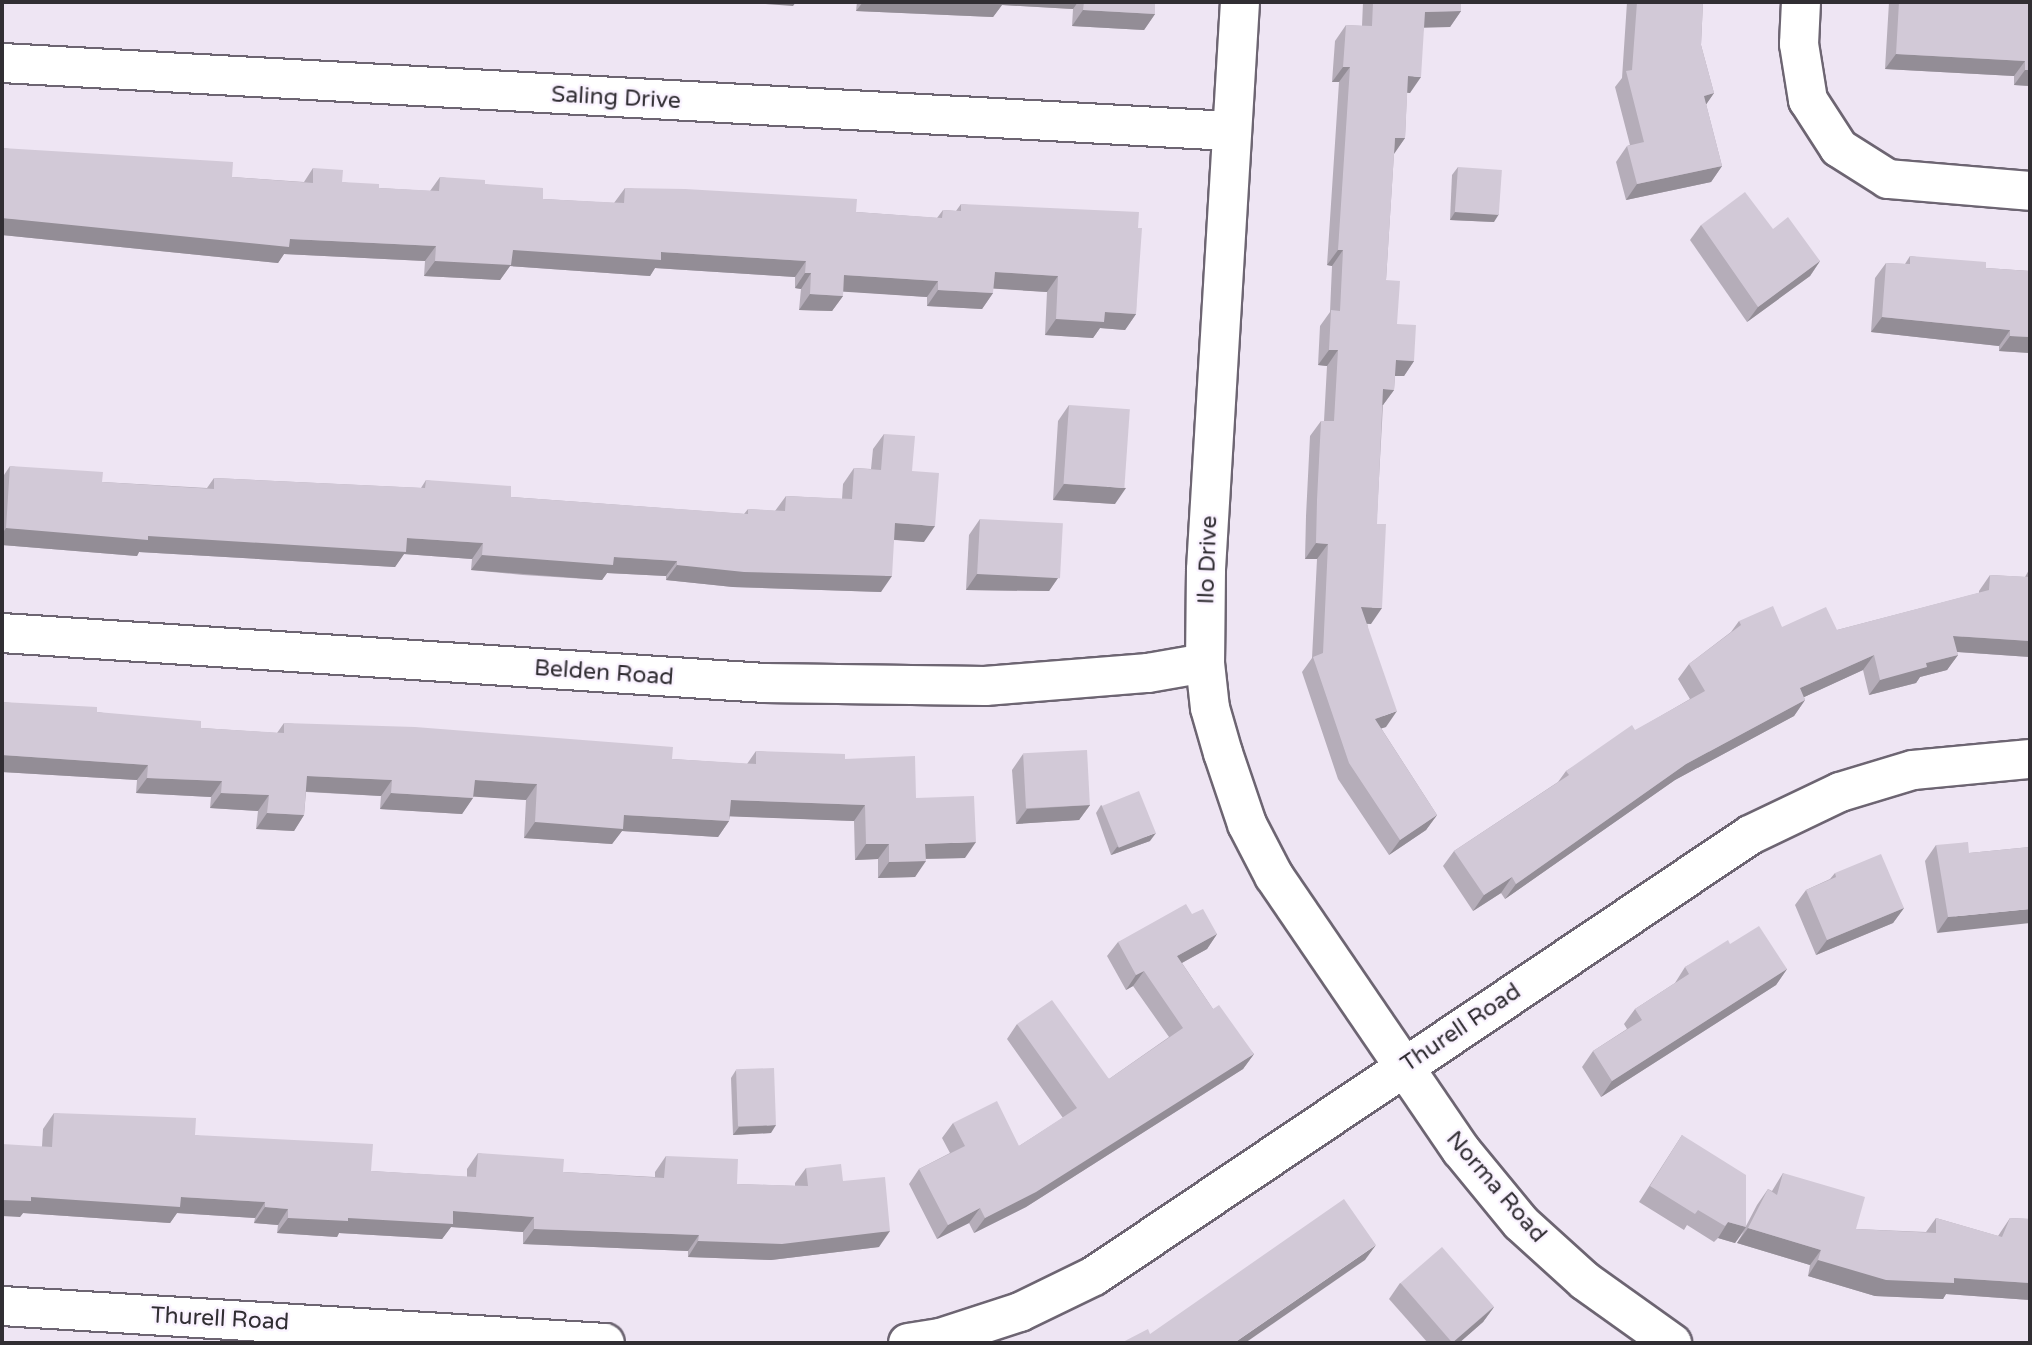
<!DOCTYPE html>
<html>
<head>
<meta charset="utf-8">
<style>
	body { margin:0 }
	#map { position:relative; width:2032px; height:1345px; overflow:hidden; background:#eee5f3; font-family:"Varela Round",sans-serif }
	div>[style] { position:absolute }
	.roads { filter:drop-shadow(2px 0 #6d6572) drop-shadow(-2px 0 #6d6572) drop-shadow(0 2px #6d6572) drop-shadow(0 -2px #6d6572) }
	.minor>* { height:38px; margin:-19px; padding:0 19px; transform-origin:19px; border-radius:19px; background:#fff }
	.wall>* { inset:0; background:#b5adb9 }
	.shaded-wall>* { inset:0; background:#938d96 }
	.building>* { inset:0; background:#d2c9d7; transform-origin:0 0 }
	span { translate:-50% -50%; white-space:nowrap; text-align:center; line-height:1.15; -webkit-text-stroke:5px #faf3ff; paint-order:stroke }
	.street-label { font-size:23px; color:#312e33 }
	.frame { position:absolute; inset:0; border:4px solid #312e33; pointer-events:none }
</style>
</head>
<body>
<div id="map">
	<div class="roads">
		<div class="minor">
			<div style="left:1240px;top:2px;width:569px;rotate:93.43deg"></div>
			<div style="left:1206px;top:570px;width:93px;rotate:90.6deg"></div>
			<div style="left:1205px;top:663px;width:45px;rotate:83.7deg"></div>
			<div style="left:1210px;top:708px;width:47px;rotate:73.9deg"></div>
			<div style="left:1223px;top:753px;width:75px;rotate:71.3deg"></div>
			<div style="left:1247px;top:824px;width:59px;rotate:62.6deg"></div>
			<div style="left:1274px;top:876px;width:332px;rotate:55.7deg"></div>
			<div style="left:1461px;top:1150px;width:94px;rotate:50.6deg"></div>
			<div style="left:1521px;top:1223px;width:86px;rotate:42.2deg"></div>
			<div style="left:1585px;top:1281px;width:107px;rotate:35.5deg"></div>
			<div style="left:1801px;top:2px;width:42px;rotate:92.7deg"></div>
			<div style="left:1799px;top:44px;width:57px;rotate:80.9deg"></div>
			<div style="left:1808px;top:100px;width:57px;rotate:57.1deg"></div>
			<div style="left:1839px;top:148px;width:58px;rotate:32.3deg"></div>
			<div style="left:1888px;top:179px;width:143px;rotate:4.8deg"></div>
			<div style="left:2px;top:63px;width:1231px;rotate:3.17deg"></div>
			<div style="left:2px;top:633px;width:764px;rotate:3.75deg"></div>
			<div style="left:764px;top:683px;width:221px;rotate:0.8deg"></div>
			<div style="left:985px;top:686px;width:164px;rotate:-4.6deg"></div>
			<div style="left:1148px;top:673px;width:58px;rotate:-10deg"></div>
			<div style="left:2px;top:1306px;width:604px;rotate:3.51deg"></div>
			<div style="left:908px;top:1343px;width:32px;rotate:-9deg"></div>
			<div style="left:940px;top:1338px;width:84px;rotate:-18deg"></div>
			<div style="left:1020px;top:1312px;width:82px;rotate:-25.9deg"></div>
			<div style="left:1094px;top:1276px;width:790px;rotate:-33.91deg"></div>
			<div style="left:1750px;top:835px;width:100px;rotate:-25.5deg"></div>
			<div style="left:1840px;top:792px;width:76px;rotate:-16.8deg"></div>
			<div style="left:1913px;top:770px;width:118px;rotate:-5.4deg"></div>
		</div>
	</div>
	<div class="wall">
		<div style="clip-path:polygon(857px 2px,1155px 2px,1155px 14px,1144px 30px,1072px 26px,1073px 9px,1002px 5px,993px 17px,856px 11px)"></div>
		<div style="clip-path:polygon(1363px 2px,1461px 2px,1461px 11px,1450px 27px,1424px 27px,1410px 93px,1407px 92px,1405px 138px,1394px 153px,1386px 280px,1397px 324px,1414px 361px,1404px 376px,1395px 376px,1394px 390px,1383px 405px,1371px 624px,1367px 623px,1386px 727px,1381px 728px,1437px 815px,1426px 830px,1389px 855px,1338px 779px,1302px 672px,1312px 658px,1317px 559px,1305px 559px,1306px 516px,1310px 436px,1321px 421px,1324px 421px,1327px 366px,1318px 365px,1320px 326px,1330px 312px,1332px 266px,1327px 265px,1339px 82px,1332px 82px,1335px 41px,1346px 25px,1362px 26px)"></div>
		<div style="clip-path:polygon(1627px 2px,1703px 2px,1701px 45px,1714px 93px,1706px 104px,1722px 166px,1711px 182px,1626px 200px,1616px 162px,1627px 146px,1630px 145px,1615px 87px,1622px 78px)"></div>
		<div style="clip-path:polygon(1889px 2px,2030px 2px,2030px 86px,2014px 85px,2014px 76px,1885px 69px)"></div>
		<div style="clip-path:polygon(2px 148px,232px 177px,304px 182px,313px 168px,342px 182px,379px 188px,430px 191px,440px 177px,485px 184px,543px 199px,614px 203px,625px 188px,856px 212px,937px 218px,943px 210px,956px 211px,961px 204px,1138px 228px,1136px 314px,1125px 330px,1100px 328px,1093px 338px,1045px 335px,1047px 292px,993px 288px,993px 293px,982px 309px,927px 306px,927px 297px,843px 291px,843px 296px,832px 311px,799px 310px,801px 289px,795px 288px,795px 277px,655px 268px,650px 276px,510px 266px,500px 280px,424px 276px,425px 261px,284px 254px,278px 263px,2px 235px)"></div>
		<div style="clip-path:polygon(1458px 167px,1494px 222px,1450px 220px,1452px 175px)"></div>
		<div style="clip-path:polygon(1701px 225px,1773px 229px,1820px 261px,1810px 276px,1747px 322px,1690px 240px)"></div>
		<div style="clip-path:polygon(1910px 256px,1986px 268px,2030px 271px,2030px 353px,1999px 351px,1999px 346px,1871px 332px,1875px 278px,1886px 263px,1905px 264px)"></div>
		<div style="clip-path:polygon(1069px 405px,1115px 504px,1053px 500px,1058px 421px)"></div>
		<div style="clip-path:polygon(884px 434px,912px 471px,924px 542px,894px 540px,881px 592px,733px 587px,666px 580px,666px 576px,607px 573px,602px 580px,523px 575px,471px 570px,472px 559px,404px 554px,395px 567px,139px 552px,137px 556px,2px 545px,2px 478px,10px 466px,102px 482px,207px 488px,214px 478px,421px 488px,426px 480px,511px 497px,744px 514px,748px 509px,775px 511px,786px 496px,842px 499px,843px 484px,854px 468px,871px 469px,873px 449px)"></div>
		<div style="clip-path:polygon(980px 519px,1060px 575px,1049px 591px,966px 590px,969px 535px)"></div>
		<div style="clip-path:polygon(2030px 568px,2030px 657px,1957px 652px,1958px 655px,1947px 670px,1920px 677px,1916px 683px,1869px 695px,1863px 670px,1804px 697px,1805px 700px,1794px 716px,1675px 780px,1505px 899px,1501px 893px,1473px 911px,1443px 866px,1454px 851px,1558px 782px,1566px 771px,1690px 699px,1678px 679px,1689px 664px,1731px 632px,1739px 621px,1782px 627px,1837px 630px,1979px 593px,1979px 591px,1990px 575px,2025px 577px)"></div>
		<div style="clip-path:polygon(2px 702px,97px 712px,201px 728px,277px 733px,284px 723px,672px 759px,747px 764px,756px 751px,845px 759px,916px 798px,965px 858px,926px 859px,915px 877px,878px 878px,878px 859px,855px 860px,854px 821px,730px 816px,729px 821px,718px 837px,622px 831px,612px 844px,524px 838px,526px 800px,474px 796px,462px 814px,380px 809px,381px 796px,306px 792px,304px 815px,294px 831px,256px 829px,258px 811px,210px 808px,211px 797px,136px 793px,137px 780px,2px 772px)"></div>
		<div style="clip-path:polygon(1023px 754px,1090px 805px,1079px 820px,1016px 824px,1012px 770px)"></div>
		<div style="clip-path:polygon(1101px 805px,1150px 841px,1111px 855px,1096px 813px)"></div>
		<div style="clip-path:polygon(1936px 845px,1969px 853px,2030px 847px,1937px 933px,1925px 861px)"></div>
		<div style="clip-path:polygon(1835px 873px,1904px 908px,1893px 923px,1816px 955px,1795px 905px,1806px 890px,1830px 879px)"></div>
		<div style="clip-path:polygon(1192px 914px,1217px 934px,1207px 949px,1182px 963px,1213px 1009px,1254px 1054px,1243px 1069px,1026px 1207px,974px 1233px,969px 1223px,937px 1239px,909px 1184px,919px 1169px,950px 1153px,942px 1138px,953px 1123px,1019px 1146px,1063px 1118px,1007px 1039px,1017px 1024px,1109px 1079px,1169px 1037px,1133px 986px,1126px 990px,1107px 956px,1118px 942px)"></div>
		<div style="clip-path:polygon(1730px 944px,1787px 969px,1776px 985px,1601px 1097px,1582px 1067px,1593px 1051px,1627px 1029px,1624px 1024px,1635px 1009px,1675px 983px,1685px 967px)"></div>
		<div style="clip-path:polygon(736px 1070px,771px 1133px,733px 1135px,731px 1078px)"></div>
		<div style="clip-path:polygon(54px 1113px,195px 1135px,371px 1171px,467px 1177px,467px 1169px,478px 1153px,563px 1172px,655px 1177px,655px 1172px,666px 1156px,737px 1184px,795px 1186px,795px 1183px,806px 1168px,843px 1181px,879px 1247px,771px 1260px,688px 1257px,688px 1251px,523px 1244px,523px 1232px,451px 1227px,442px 1239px,339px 1233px,337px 1237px,277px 1233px,278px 1225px,254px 1223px,255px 1218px,177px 1213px,170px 1223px,23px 1213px,20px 1217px,42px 1146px,43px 1129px)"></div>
		<div style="clip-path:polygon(1682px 1135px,1746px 1226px,1757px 1205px,1768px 1189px,1772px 1191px,1783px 1173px,1856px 1229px,1926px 1232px,1936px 1218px,1998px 1236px,2010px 1218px,2030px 1219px,2030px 1300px,1946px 1294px,1943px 1299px,1875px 1296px,1808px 1276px,1810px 1265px,1737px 1243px,1744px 1231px,1735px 1243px,1718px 1238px,1714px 1242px,1687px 1225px,1684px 1230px,1639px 1202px)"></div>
		<div style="clip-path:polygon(1400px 1283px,1494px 1307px,1483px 1322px,1459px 1343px,1428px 1343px,1389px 1299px)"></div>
	</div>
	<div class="shaded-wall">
		<div style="clip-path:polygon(751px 2px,796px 2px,793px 6px,750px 3px)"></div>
		<div style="clip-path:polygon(863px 2px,1078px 2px,1073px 9px,1002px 5px,993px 17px,856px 11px)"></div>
		<div style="clip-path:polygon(1083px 10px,1155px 14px,1144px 30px,1072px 26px)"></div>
		<div style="clip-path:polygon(1461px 11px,1450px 27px,1414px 28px,1425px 12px)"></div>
		<div style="clip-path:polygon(1896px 54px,2025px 61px,2014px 76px,1885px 69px)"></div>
		<div style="clip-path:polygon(1343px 67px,1350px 67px,1339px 82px,1332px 82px)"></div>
		<div style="clip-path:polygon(2025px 70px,2030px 70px,2030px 86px,2014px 85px)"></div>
		<div style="clip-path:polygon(1408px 76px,1421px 77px,1410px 93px,1397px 92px)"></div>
		<div style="clip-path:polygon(1714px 93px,1703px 109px,1704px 96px)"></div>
		<div style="clip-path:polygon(1395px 138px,1405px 138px,1394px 154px)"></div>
		<div style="clip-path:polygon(1722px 166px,1711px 182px,1626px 200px,1637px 184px)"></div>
		<div style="clip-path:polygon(1455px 212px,1499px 214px,1494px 222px,1450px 220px)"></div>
		<div style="clip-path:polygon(2px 218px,290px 239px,436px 246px,425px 261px,284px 254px,278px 263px,2px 235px)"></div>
		<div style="clip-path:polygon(513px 250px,661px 252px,806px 261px,795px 277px,655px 268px,650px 276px,510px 266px,500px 280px,424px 276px,435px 261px)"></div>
		<div style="clip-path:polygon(1338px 250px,1343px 250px,1332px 266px,1327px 265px)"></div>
		<div style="clip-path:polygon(1820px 261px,1810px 276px,1747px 322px,1758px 307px)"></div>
		<div style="clip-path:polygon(995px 272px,1058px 276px,1047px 292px,984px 288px)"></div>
		<div style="clip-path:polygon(805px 273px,811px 273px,801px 289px,795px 288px)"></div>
		<div style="clip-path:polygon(844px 275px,938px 281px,927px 297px,833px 291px)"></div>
		<div style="clip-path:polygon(938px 290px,993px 293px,982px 309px,927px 306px)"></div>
		<div style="clip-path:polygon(810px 294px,843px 296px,832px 311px,799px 310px)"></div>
		<div style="clip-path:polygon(1105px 312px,1136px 314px,1125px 330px,1100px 328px,1093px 338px,1045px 335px,1056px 319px)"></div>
		<div style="clip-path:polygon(1882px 317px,2010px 330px,1999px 346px,1871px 332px)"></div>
		<div style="clip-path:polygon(2010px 336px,2030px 337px,2030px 353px,1999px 351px)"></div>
		<div style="clip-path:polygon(1329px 350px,1338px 350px,1327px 366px,1318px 365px)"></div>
		<div style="clip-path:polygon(1396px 360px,1414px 361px,1404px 376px,1385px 376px)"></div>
		<div style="clip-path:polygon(1383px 389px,1394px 390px,1383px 405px,1372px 405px)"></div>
		<div style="clip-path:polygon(1064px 484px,1126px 488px,1115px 504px,1053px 500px)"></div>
		<div style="clip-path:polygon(895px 523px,935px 526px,924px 542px,884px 539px)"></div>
		<div style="clip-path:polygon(6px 528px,148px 536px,407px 538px,483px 543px,472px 559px,404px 554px,395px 567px,139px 552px,137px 556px,2px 545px,2px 534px)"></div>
		<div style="clip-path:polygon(1316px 543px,1328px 544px,1317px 559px,1305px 559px)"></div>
		<div style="clip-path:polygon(482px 555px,614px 557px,677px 561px,666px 576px,607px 573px,602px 580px,471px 570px)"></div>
		<div style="clip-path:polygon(677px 565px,892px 576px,881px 592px,733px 587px,666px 580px)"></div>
		<div style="clip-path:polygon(977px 574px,1060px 575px,1049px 591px,966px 590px)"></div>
		<div style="clip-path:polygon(1361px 607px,1382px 608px,1371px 624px,1350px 623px)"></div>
		<div style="clip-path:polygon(1953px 636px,2030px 641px,2030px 657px,1942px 651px)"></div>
		<div style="clip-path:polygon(1874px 655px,1863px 670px,1789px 704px,1800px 688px)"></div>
		<div style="clip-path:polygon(1958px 655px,1947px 670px,1920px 677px,1916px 683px,1869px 695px,1880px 680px,1926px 663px)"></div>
		<div style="clip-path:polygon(1805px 700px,1794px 716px,1675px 780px,1505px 899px,1516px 884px,1686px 764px)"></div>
		<div style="clip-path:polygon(1397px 711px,1386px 727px,1364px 734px,1375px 719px)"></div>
		<div style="clip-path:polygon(2px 755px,148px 765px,137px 780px,2px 772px)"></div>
		<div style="clip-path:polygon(307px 776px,392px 780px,381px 796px,296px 791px)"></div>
		<div style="clip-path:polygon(147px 778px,222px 781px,211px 797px,136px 793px)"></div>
		<div style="clip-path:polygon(475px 780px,537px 784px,526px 800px,464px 796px)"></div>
		<div style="clip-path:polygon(221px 793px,269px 795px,258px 811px,210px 808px)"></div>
		<div style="clip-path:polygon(391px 793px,473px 798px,462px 814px,380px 809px)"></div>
		<div style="clip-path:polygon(731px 800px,865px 805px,854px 821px,720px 816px)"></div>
		<div style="clip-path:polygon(1090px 805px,1079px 820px,1016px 824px,1027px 809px)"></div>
		<div style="clip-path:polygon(267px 813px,304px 815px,294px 831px,256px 829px)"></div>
		<div style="clip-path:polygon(624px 815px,729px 821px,718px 837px,622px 831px,612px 844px,524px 838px,535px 822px)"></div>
		<div style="clip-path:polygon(1437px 815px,1426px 830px,1389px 855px,1400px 840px)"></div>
		<div style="clip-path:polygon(1156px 833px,1150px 841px,1111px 855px,1117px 847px)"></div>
		<div style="clip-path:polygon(976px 842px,965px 858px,914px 859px,925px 844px)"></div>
		<div style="clip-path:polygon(866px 844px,889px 844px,878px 859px,855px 860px)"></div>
		<div style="clip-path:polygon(926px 861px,915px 877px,878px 878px,889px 862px)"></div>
		<div style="clip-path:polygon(1512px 877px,1501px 893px,1473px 911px,1484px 895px)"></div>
		<div style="clip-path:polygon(1904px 908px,1893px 923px,1816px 955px,1827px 940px)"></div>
		<div style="clip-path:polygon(2030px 909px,2030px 923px,1937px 933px,1948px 917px)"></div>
		<div style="clip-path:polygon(1217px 934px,1207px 949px,1167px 971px,1177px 956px)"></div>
		<div style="clip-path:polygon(1787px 969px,1776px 985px,1601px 1097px,1612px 1081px)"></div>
		<div style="clip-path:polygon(1144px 971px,1133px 986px,1126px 990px,1136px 975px)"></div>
		<div style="clip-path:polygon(1254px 1054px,1243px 1069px,1026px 1207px,974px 1233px,985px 1218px)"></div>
		<div style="clip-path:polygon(776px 1125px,771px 1133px,733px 1135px,739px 1127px)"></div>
		<div style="clip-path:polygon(31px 1197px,181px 1197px,265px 1202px,255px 1218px,177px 1213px,170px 1223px,23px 1213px,20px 1217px,2px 1216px,2px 1200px)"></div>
		<div style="clip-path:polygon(265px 1207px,288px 1209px,278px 1225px,254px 1223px)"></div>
		<div style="clip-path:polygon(980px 1208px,969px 1223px,937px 1239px,948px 1225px)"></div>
		<div style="clip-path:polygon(453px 1211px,534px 1217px,523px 1232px,451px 1227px,442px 1239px,339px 1233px,337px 1237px,277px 1233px,288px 1218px,348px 1218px)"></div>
		<div style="clip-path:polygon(1728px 1222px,1746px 1227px,1735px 1243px,1718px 1238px)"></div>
		<div style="clip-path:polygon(1748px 1228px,1821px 1250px,1810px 1265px,1737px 1243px)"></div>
		<div style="clip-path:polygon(534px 1229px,699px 1235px,688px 1251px,523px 1244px)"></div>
		<div style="clip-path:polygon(890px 1231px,879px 1247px,771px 1260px,688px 1257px,698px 1241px)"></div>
		<div style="clip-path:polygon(1376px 1245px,1365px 1260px,1245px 1343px,1234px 1343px)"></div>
		<div style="clip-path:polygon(1818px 1260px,1954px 1278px,2030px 1283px,2030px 1300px,1946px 1294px,1943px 1299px,1875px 1296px,1808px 1276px)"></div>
		<div style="clip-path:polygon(1494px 1307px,1483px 1322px,1459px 1343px,1452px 1343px)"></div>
	</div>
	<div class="building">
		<div style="clip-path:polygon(1084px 2px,1155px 2px,1155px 14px,1083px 10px)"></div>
		<div style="clip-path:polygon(1373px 2px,1461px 2px,1461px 11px,1425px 12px,1421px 77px,1408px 76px,1405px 138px,1395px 138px,1386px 280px,1400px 281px,1397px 324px,1416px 325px,1414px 361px,1396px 360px,1394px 390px,1383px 389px,1377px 524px,1386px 524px,1382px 608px,1361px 607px,1397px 711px,1375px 719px,1437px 815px,1400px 840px,1349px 763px,1313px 657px,1323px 653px,1328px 544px,1316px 543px,1317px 500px,1321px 421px,1334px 421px,1338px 350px,1329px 350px,1331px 310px,1340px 311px,1343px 250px,1338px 250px,1350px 67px,1343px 67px,1346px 25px,1372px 26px)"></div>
		<div style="clip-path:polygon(1637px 2px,1703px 2px,1701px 45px,1714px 93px,1704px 96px,1722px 166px,1637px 184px,1627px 146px,1644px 142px,1626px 71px,1632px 70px)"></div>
		<div style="clip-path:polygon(1899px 2px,2030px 2px,2030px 70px,2025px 70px,2025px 61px,1896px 54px)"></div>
		<div style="clip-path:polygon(2px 148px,233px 162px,232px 177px,313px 183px,313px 168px,343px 170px,342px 182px,379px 184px,379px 188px,439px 191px,440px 177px,485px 180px,485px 184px,543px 188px,543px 199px,624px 203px,625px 188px,685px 189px,857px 199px,856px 212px,942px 218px,943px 210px,961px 211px,961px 204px,1139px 212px,1138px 228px,1142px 228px,1136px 314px,1105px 312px,1104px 322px,1056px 319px,1058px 276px,995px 272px,993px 293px,938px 290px,938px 281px,844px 275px,843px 296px,810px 294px,811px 273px,805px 273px,806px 261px,661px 252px,661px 260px,513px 250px,511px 265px,435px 261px,436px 246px,290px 239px,289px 247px,2px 218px)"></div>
		<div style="left:1458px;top:167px;width:44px;height:45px;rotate:4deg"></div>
		<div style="clip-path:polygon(1745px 192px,1773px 229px,1788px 217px,1820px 261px,1758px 307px,1701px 225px)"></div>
		<div style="clip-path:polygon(1910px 256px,1986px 262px,1986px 268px,2030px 271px,2030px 337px,2010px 336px,2010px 330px,1882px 317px,1886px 263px,1910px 264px)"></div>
		<div style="left:1069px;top:405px;width:61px;height:79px;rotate:4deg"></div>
		<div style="clip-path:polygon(884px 434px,915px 436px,912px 471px,939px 473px,935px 526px,895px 523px,892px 576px,744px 572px,677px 565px,677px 561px,614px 557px,613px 565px,534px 559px,482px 555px,483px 543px,407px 538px,406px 552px,148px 536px,148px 540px,6px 528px,10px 466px,103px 472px,102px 482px,214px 489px,214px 478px,425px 488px,426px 480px,511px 486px,511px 497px,748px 514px,748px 509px,785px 511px,786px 496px,852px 499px,854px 468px,881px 470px)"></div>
		<div style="left:980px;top:519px;width:83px;height:55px;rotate:3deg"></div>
		<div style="clip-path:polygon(1990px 575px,2030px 577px,2030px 641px,1953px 636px,1958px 655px,1926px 663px,1927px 667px,1880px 680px,1874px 655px,1800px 688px,1805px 700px,1686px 764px,1516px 884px,1512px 877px,1484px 895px,1454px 851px,1569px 775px,1566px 771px,1632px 725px,1635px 730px,1705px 691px,1689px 664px,1741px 625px,1739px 621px,1773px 606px,1782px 627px,1826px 607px,1837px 630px,1989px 590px)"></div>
		<div style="clip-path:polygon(2px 702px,97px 707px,97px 712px,201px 721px,201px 728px,284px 733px,284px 723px,415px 727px,673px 747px,672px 759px,756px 764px,756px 751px,845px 754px,845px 759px,915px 756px,916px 798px,974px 796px,976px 842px,925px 844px,926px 861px,889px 862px,889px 844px,866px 844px,865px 805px,731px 800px,729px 821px,624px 815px,623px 829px,535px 822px,537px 784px,475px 780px,473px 798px,391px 793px,392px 780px,307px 776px,304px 815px,267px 813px,269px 795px,221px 793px,222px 781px,147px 778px,148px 765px,2px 755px)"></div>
		<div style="left:1087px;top:750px;width:55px;height:64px;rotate:87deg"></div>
		<div style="left:1139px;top:791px;width:45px;height:40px;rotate:68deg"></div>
		<div style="clip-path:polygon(1968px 842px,1969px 853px,2030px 847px,2030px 909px,1948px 917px,1936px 845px)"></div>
		<div style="clip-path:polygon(1881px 854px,1904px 908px,1827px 940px,1806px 890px,1836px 877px,1835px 873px)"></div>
		<div style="clip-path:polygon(1186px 904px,1192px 914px,1203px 909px,1217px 934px,1177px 956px,1213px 1009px,1219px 1005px,1254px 1054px,1036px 1192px,985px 1218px,980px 1208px,948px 1225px,919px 1169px,965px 1146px,953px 1123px,997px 1101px,1019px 1146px,1077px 1108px,1017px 1024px,1052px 1000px,1109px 1079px,1183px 1028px,1144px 971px,1136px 975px,1118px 942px)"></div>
		<div style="clip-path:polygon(1759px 926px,1787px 969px,1612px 1081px,1593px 1051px,1642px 1020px,1635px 1009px,1689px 974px,1685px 967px,1728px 940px,1730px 944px)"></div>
		<div style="left:774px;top:1068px;width:57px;height:38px;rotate:88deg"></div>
		<div style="clip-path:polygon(54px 1113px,196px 1118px,195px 1135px,373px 1144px,371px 1171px,476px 1177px,478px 1153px,564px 1159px,563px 1172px,664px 1178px,666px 1156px,738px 1159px,737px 1184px,808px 1186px,806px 1168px,841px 1164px,843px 1181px,885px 1177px,890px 1231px,782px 1244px,698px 1241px,699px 1235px,534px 1229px,534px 1217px,453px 1211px,453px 1224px,348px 1218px,348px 1221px,288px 1218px,288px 1209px,265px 1207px,265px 1202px,181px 1197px,180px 1207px,31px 1197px,31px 1201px,2px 1200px,2px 1144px,52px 1147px)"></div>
		<div style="clip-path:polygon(1682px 1135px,1746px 1175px,1746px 1227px,1728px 1222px,1725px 1226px,1698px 1210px,1695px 1214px,1650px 1186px)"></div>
		<div style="clip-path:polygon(1783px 1173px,1865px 1197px,1856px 1229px,1936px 1233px,1936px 1218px,2002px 1237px,2010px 1218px,2030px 1219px,2030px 1283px,1954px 1278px,1954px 1283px,1886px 1280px,1818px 1260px,1821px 1250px,1748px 1228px,1768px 1189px,1777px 1195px)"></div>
		<div style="clip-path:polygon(1344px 1199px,1376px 1245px,1234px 1343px,1121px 1343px,1148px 1329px,1150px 1334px)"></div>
		<div style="left:1442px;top:1247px;width:79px;height:55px;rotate:49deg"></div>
	</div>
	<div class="street-label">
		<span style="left:616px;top:98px;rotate:3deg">Saling Drive</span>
		<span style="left:1208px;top:560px;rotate:-88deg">Ilo Drive</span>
		<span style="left:604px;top:673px;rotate:4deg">Belden Road</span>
		<span style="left:1461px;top:1028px;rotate:-34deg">Thurell Road</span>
		<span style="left:1496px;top:1187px;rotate:49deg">Norma Road</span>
		<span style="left:220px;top:1319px;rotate:3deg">Thurell Road</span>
	</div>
	<div class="frame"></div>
</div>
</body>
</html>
